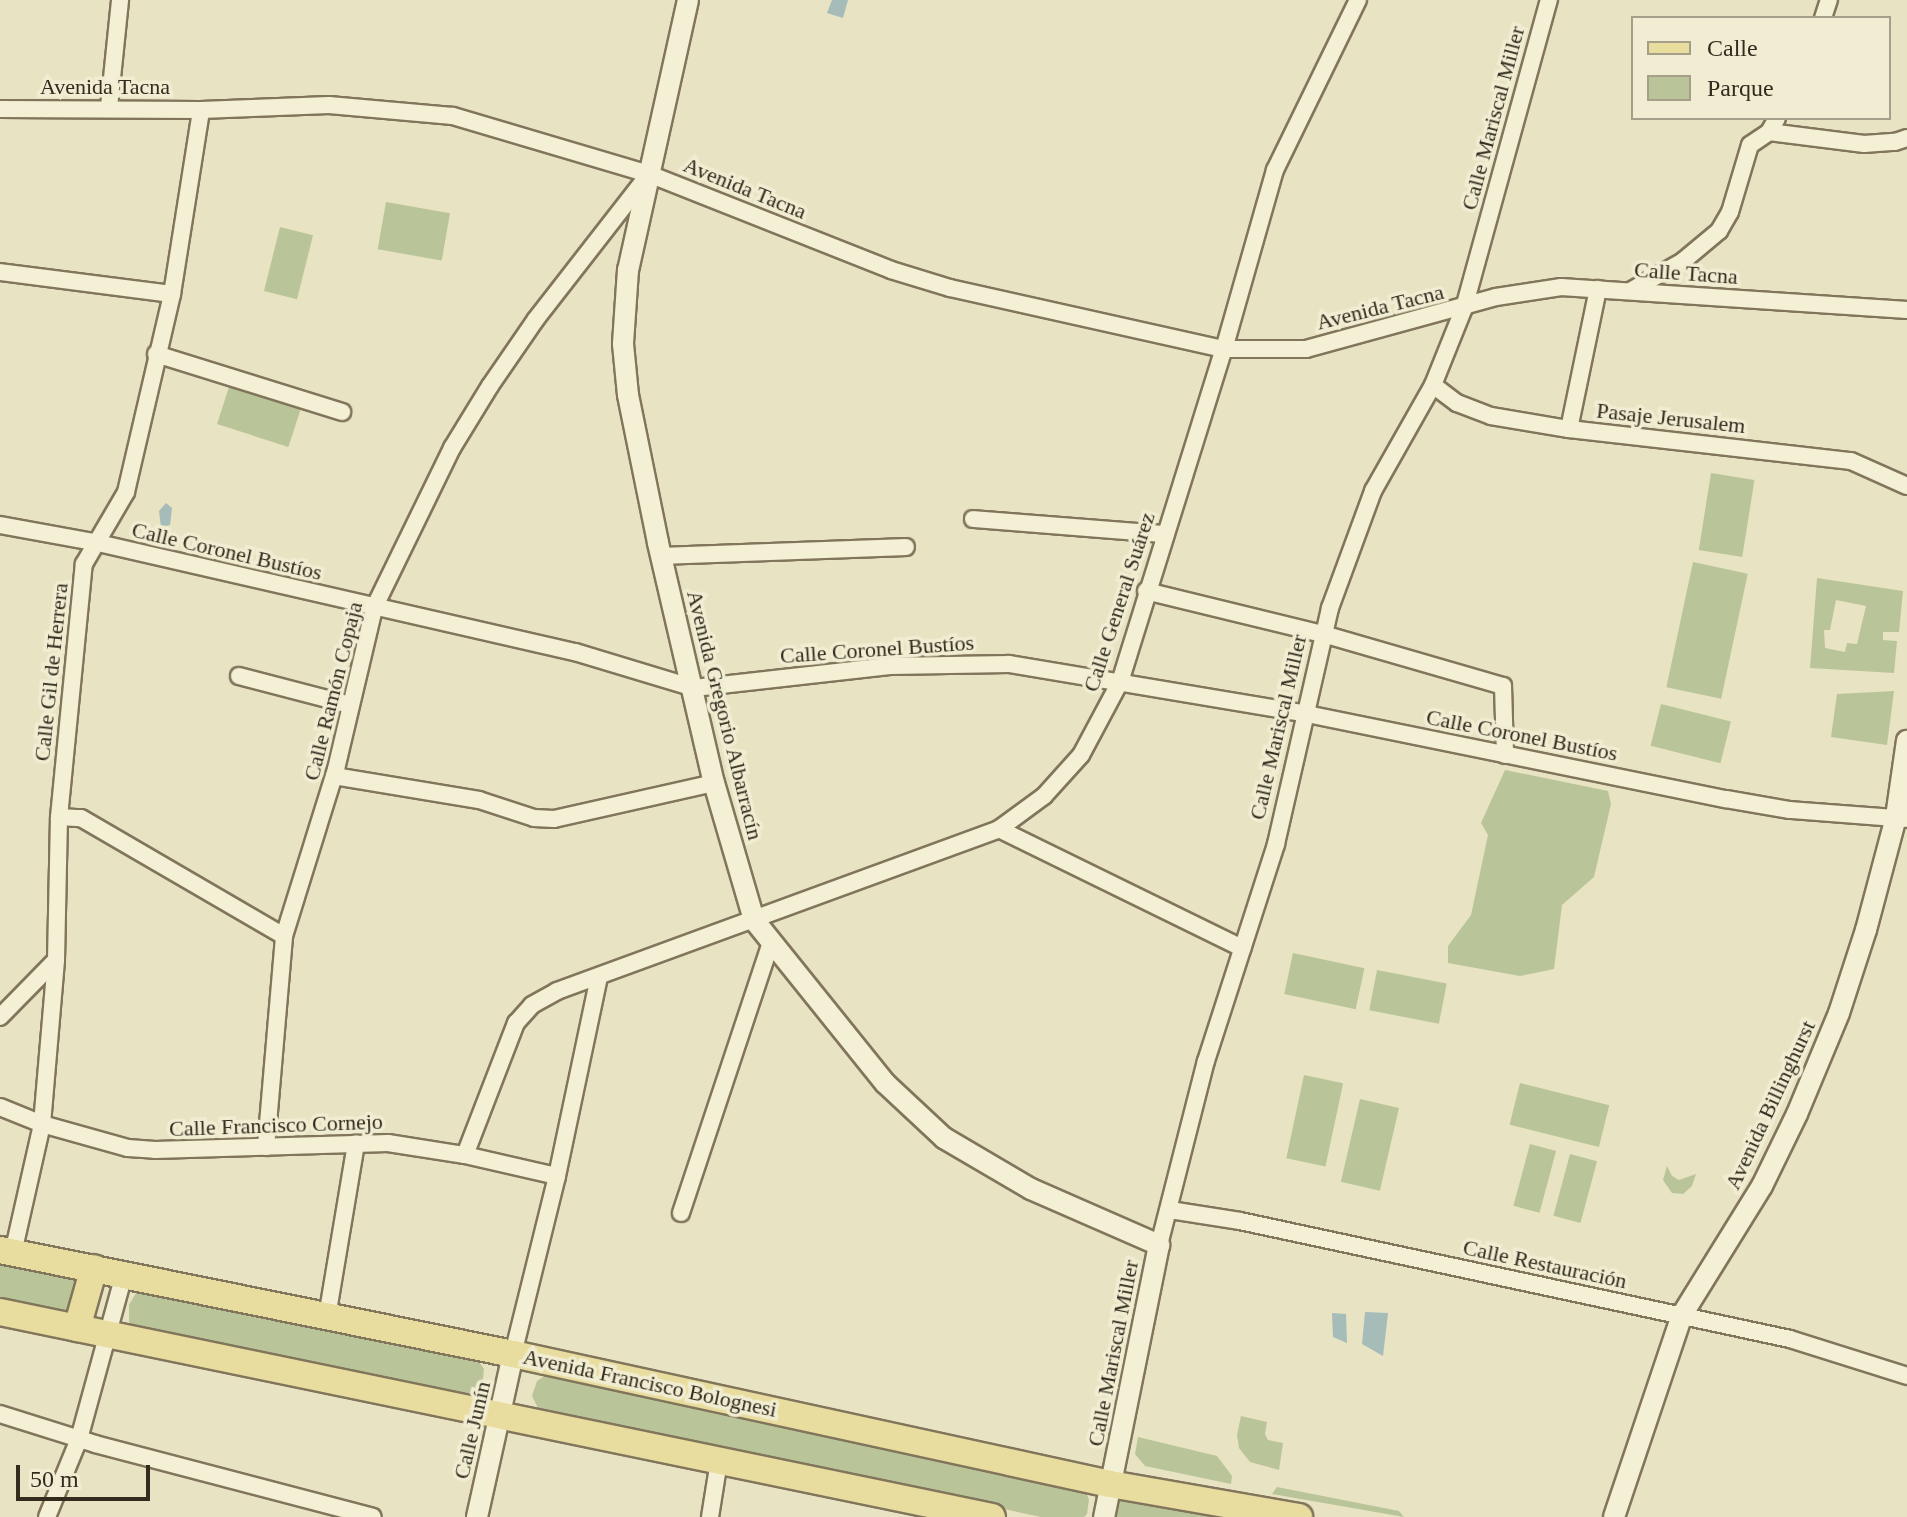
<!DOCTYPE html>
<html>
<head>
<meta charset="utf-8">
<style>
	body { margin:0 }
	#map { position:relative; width:1907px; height:1517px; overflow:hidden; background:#e8e3c3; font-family:Georgia,serif }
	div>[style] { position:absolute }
	.green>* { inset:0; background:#b9c598; transform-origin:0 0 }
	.water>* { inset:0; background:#a5bcb9 }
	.roads { filter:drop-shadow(2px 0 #81755c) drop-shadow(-2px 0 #81755c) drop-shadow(0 2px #81755c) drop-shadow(0 -2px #81755c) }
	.minor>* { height:16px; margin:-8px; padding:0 8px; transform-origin:8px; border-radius:8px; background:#f4f0d5 }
	.tertiary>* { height:20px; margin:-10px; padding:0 10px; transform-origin:10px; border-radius:10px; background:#f4f0d5 }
	.primary>* { height:26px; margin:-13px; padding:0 13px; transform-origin:13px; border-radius:13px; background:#e8dd9e }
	span { translate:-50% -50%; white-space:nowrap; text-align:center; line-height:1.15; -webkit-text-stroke:7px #f1edd2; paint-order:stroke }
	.street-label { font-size:22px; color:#322b1e }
	.legend { position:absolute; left:1631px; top:16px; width:260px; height:104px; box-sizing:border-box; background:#f1edd2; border:2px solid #a59f8a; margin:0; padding:10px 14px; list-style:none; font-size:24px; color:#322b1e }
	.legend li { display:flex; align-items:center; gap:16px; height:40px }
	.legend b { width:40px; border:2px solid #a59f8a }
	.scale { position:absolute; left:16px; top:1465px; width:134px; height:36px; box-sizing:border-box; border:4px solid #322b1e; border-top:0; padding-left:10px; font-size:24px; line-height:28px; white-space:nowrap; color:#322b1e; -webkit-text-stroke:6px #f1edd2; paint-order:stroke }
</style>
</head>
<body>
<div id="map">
	<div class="green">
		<div style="left:386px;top:202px;width:65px;height:48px;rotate:10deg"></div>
		<div style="left:280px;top:227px;width:34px;height:66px;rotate:14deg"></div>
		<div style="left:230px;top:384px;width:75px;height:42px;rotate:18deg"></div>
		<div style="left:1711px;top:473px;width:44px;height:78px;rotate:9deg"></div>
		<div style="left:1693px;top:562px;width:56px;height:128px;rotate:12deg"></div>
		<div style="clip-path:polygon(evenodd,1817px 578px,1903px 591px,1899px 632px,1883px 632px,1883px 640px,1897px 641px,1894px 673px,1810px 668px,1817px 578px,1836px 600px,1866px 606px,1857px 644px,1847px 643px,1845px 652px,1825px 648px,1824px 630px,1830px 630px,1836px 600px)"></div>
		<div style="clip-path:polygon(1894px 691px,1887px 745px,1831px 737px,1837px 694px)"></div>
		<div style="left:1661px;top:704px;width:72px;height:43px;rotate:14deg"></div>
		<div style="clip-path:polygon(1505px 770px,1608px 791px,1611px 804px,1594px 877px,1562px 905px,1554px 969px,1520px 976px,1448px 963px,1448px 946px,1471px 915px,1488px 835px,1481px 823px)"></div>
		<div style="left:1293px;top:953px;width:73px;height:42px;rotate:12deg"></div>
		<div style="left:1377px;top:970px;width:71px;height:41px;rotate:11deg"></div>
		<div style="left:1304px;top:1075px;width:40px;height:85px;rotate:12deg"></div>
		<div style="left:1520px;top:1083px;width:92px;height:43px;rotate:14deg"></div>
		<div style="left:1360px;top:1099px;width:40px;height:85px;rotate:13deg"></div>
		<div style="left:1530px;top:1144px;width:27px;height:64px;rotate:15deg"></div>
		<div style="left:1570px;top:1154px;width:28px;height:64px;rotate:15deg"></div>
		<div style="clip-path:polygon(1667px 1166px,1672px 1176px,1679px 1180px,1696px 1174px,1692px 1186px,1683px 1194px,1672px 1193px,1663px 1180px)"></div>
		<div style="clip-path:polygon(0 1259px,81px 1278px,66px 1317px,0 1304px)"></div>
		<div style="clip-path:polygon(153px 1289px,475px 1356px,484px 1369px,483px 1378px,480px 1387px,467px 1396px,143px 1335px,129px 1322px,129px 1305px,136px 1293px)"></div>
		<div style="clip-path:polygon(552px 1371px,1082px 1486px,1089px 1499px,1087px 1514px,1084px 1517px,1041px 1517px,539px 1410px,532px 1396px,537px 1381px)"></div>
		<div style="clip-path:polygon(1241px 1416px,1267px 1422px,1265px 1434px,1268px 1440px,1283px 1443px,1279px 1470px,1250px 1462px,1239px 1448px,1237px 1435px)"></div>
		<div style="clip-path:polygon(1138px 1437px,1217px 1456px,1232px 1476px,1231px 1484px,1145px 1466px,1135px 1454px)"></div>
		<div style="clip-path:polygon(1277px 1487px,1399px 1511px,1404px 1517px,1272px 1494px)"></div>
		<div style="clip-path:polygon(1128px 1496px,1241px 1517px,1111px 1517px,1118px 1500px)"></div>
	</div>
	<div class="water">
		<div style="clip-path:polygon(832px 0,848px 0,843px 18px,827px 13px)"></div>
		<div style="clip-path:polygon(166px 503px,172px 508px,170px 525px,161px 527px,159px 511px)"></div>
		<div style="clip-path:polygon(1365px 1312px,1388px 1313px,1383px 1356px,1362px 1344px)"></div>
		<div style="clip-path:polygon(1332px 1313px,1346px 1314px,1347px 1343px,1333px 1337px)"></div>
	</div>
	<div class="roads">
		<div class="minor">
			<div style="left:1823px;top:18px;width:19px;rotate:-72deg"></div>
			<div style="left:109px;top:107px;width:108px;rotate:-84.1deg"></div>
			<div style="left:0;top:109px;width:201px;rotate:0.3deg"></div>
			<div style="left:201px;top:110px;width:128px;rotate:-2.2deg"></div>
			<div style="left:329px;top:105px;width:124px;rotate:5.1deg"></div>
			<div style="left:453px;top:116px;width:204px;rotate:16.5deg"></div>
			<div style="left:649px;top:174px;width:260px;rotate:21.6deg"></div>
			<div style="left:891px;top:270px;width:62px;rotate:17deg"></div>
			<div style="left:950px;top:288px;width:281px;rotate:12.6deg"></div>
			<div style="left:1224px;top:349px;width:82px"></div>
			<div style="left:1306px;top:349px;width:197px;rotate:-15.3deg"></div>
			<div style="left:1496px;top:297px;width:66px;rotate:-8.7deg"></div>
			<div style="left:1561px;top:287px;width:347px;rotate:3.8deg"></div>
			<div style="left:1769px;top:132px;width:96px;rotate:7.2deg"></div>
			<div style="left:1864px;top:144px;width:31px;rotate:-4deg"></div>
			<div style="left:1895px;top:142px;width:13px;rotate:-18deg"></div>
			<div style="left:0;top:272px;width:173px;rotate:7.3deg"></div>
			<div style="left:1632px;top:290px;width:59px;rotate:-29.6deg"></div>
			<div style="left:1683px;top:261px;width:47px;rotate:-39.8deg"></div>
			<div style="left:1719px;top:231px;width:22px;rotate:-60deg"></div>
			<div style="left:1730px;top:212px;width:70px;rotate:-73.4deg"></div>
			<div style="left:1750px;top:145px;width:23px;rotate:-34deg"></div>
			<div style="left:1769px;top:132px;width:16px;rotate:-60deg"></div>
			<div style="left:156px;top:354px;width:195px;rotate:17.3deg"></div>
			<div style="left:1433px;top:385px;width:30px;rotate:37deg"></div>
			<div style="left:1457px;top:403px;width:36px;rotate:21deg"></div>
			<div style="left:1491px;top:416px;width:79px;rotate:9.5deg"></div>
			<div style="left:1569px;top:429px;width:284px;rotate:6.5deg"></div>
			<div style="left:1851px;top:461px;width:61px;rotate:24.1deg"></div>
			<div style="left:1569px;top:429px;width:143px;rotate:-78.3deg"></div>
			<div style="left:973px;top:519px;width:192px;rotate:4.5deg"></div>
			<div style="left:0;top:525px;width:96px;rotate:10.3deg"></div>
			<div style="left:94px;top:542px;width:493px;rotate:12.9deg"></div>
			<div style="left:575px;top:652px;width:124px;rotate:16.8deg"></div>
			<div style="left:694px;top:688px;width:197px;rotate:-6.4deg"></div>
			<div style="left:890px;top:666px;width:119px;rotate:-1deg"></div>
			<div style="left:1009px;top:664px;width:302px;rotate:9.5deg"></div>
			<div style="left:1307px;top:714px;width:428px;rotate:11.5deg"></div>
			<div style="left:1726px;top:799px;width:65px;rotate:9.8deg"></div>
			<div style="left:1790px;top:810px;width:117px;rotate:4.4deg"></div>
			<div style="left:661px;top:556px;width:245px;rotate:-2.1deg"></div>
			<div style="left:1146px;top:591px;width:182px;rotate:13.7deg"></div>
			<div style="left:1323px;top:634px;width:187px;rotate:16.1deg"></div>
			<div style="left:1503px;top:686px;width:69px;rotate:88.3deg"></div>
			<div style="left:239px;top:676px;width:115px;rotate:14.6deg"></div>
			<div style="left:334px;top:776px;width:147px;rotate:9.4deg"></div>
			<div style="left:479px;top:800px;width:58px;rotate:18.1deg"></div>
			<div style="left:534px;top:818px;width:20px;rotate:3deg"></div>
			<div style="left:554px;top:819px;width:164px;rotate:-12.7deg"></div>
			<div style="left:59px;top:817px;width:22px;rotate:3deg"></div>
			<div style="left:81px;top:818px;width:235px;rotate:30.2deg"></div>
			<div style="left:999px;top:829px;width:271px;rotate:26.1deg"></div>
			<div style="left:0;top:1017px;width:80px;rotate:-45.5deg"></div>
			<div style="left:0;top:1107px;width:45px;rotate:22deg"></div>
			<div style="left:42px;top:1124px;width:89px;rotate:15.6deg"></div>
			<div style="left:128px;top:1148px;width:27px;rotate:4deg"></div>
			<div style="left:155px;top:1150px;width:233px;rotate:-1.7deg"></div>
			<div style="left:388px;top:1143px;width:78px;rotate:8.9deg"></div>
			<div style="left:465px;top:1155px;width:94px;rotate:12.9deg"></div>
			<div style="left:266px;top:1147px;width:212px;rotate:-85.1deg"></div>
			<div style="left:284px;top:936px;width:175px;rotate:-72.7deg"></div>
			<div style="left:336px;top:769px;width:165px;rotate:-76.7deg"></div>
			<div style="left:374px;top:608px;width:178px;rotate:-64deg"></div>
			<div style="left:452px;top:448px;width:73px;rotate:-58.5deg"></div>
			<div style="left:490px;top:386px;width:81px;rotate:-55.5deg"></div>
			<div style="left:536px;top:319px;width:182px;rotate:-52.1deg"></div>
			<div style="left:465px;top:1155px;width:142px;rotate:-68.9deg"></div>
			<div style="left:516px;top:1023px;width:24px;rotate:-48deg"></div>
			<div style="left:532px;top:1005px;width:29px;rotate:-29deg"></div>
			<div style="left:557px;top:991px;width:471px;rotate:-20.1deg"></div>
			<div style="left:999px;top:829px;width:56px;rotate:-36.3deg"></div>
			<div style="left:1044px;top:796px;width:55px;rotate:-47.9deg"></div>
			<div style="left:1081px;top:755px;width:83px;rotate:-61.9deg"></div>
			<div style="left:1120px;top:682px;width:349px;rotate:-72.7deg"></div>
			<div style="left:1224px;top:349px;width:186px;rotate:-74.1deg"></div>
			<div style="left:1275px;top:170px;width:189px;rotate:-64deg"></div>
			<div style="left:1170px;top:1210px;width:71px;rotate:8.9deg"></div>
			<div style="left:1240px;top:1221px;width:563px;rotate:12.11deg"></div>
			<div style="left:1790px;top:1339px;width:123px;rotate:17.5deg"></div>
			<div style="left:681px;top:1213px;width:282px;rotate:-71.6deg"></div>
			<div style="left:1159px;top:1245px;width:190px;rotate:-75.7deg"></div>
			<div style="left:1206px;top:1061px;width:228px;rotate:-72.1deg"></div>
			<div style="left:1276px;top:844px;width:242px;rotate:-77.1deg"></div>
			<div style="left:1330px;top:608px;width:125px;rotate:-69.8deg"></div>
			<div style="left:1373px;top:491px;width:122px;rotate:-60.5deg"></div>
			<div style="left:1433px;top:385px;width:83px;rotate:-68.1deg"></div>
			<div style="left:1464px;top:308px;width:320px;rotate:-74.6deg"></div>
			<div style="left:13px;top:1253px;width:132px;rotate:-77.3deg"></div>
			<div style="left:42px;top:1124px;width:165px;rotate:-85.1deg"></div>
			<div style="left:56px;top:960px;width:143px;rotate:-88.8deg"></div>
			<div style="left:59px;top:817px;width:254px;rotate:-84.4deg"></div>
			<div style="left:84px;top:564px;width:83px;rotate:-59.7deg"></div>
			<div style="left:126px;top:492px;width:203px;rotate:-76.9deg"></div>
			<div style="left:172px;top:294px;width:186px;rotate:-81deg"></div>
			<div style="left:327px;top:1317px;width:176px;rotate:-80.5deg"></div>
			<div style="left:513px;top:1354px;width:183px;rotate:-76.1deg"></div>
			<div style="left:557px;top:1176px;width:203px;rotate:-78.1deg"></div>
			<div style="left:0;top:1414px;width:100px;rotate:17.5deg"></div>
			<div style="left:95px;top:1444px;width:287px;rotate:14.7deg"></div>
			<div style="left:47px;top:1517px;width:84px;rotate:-67.7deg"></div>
			<div style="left:79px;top:1439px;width:170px;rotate:-74.7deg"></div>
			<div style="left:710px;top:1517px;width:57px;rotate:-80.9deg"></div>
		</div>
		<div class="tertiary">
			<div style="left:688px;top:0;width:277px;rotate:102.5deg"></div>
			<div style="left:628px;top:270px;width:74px;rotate:93.9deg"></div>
			<div style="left:623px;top:344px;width:51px;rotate:84.4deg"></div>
			<div style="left:628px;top:395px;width:151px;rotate:78.5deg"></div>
			<div style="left:658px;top:543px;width:246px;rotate:76.9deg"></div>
			<div style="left:714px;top:783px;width:143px;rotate:73.7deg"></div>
			<div style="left:754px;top:920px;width:209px;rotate:51.2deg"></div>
			<div style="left:885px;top:1083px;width:81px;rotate:43deg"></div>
			<div style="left:944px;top:1138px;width:101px;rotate:30.4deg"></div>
			<div style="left:1031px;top:1189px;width:140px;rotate:23.6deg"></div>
			<div style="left:1159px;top:1245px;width:278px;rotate:101.4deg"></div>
			<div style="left:477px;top:1517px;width:167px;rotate:-77.5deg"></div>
			<div style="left:1614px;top:1517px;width:213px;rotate:-71.4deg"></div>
			<div style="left:1682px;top:1315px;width:152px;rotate:-58.2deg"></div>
			<div style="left:1762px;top:1186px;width:80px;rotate:-64.1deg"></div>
			<div style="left:1797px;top:1114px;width:109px;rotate:-67.4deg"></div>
			<div style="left:1839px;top:1013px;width:87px;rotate:-72deg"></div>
			<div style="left:1866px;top:930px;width:117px;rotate:-75.1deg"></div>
			<div style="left:1896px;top:817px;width:77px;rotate:-81.8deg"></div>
		</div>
		<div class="primary">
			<div style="left:0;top:1250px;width:523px;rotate:11.46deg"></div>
			<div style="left:513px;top:1354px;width:611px;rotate:12.28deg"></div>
			<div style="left:1110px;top:1484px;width:192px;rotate:9.9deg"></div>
			<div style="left:0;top:1312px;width:1013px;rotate:11.68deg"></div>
			<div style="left:77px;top:1328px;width:62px;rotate:-74.2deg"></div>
		</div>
	</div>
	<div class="street-label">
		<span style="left:105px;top:87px">Avenida Tacna</span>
		<span style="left:1493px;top:118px;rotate:-75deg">Calle Mariscal Miller</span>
		<span style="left:745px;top:188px;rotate:22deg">Avenida Tacna</span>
		<span style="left:1686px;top:273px;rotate:4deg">Calle Tacna</span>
		<span style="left:1380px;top:307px;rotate:-14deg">Avenida Tacna</span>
		<span style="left:1671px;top:418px;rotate:6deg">Pasaje Jerusalem</span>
		<span style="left:227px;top:551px;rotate:13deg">Calle Coronel Bustíos</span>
		<span style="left:1119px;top:602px;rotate:-72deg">Calle General Suárez</span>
		<span style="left:877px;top:649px;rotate:-4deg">Calle Coronel Bustíos</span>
		<span style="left:51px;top:672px;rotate:-84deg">Calle Gil de Herrera</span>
		<span style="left:333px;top:691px;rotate:-76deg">Calle Ramón Copaja</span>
		<span style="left:725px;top:715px;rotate:76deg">Avenida Gregorio Albarracín</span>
		<span style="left:1278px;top:727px;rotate:-77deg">Calle Mariscal Miller</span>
		<span style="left:1522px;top:735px;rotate:11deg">Calle Coronel Bustíos</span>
		<span style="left:1770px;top:1105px;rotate:-65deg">Avenida Billinghurst</span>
		<span style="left:276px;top:1125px;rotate:-2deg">Calle Francisco Cornejo</span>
		<span style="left:1545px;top:1264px;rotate:12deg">Calle Restauración</span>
		<span style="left:1113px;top:1353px;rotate:-79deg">Calle Mariscal Miller</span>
		<span style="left:650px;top:1383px;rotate:12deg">Avenida Francisco Bolognesi</span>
		<span style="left:472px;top:1430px;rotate:-77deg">Calle Junín</span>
	</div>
	<ul class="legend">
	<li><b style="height:10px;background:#e8dd9e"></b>Calle</li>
	<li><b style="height:22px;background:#b9c598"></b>Parque</li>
	</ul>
	<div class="scale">50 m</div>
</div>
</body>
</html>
